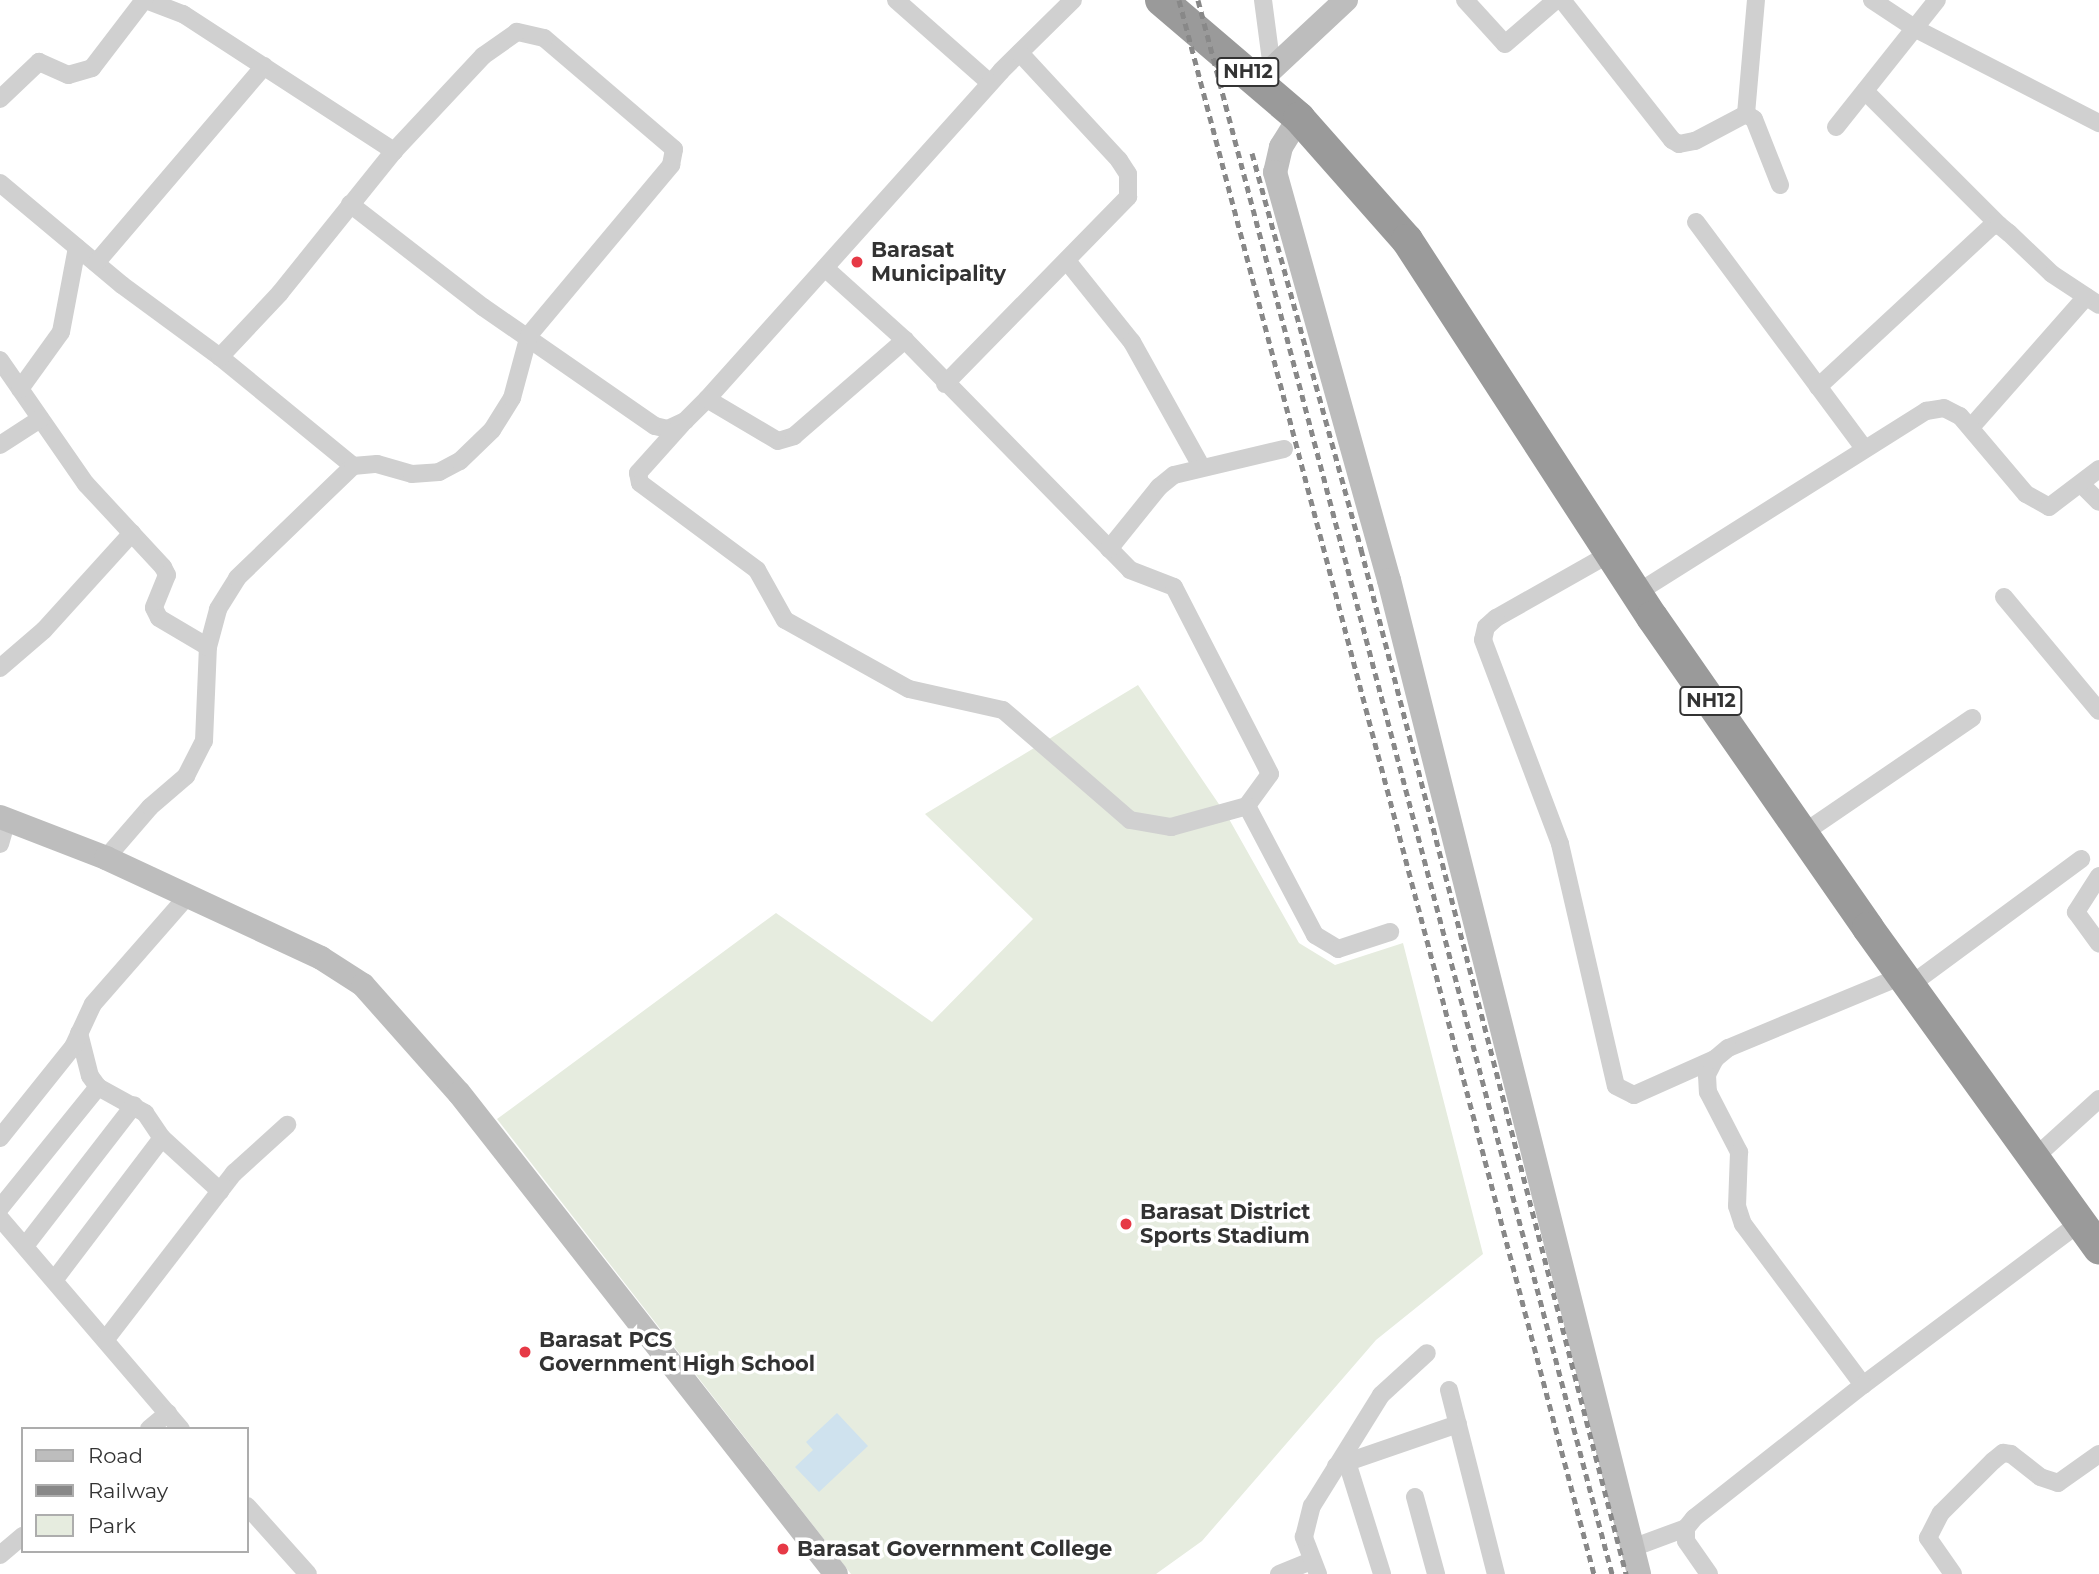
<!DOCTYPE html>
<html>
<head>
<meta charset="utf-8">
<style>
	body { margin:0 }
	#map { position:relative; width:2099px; height:1574px; overflow:hidden; background:#fff; font-family:Montserrat,sans-serif }
	div>[style] { position:absolute }
	.green>* { inset:0; background:#e6ecdf }
	.water>* { inset:0; background:#cfe2ee }
	.street>* { height:18px; margin:-9px; padding:0 9px; transform-origin:9px; border-radius:9px; background:#d0d0d0 }
	.secondary>* { height:24px; margin:-12px; padding:0 12px; transform-origin:12px; border-radius:12px; background:#bdbdbd }
	.highway>* { height:32px; margin:-16px; padding:0 16px; transform-origin:16px; border-radius:16px; background:#9a9a9a }
	.rail>* { height:5px; margin-top:-2.5px; transform-origin:0; background:repeating-linear-gradient(90deg,#888 0 7px,transparent 0 12px) }
	.dots>* { width:19px; height:19px; translate:-50% -50%; box-sizing:border-box; border:4px solid #fff; border-radius:50% }
	span { translate:-50% -50%; white-space:nowrap; text-align:center; line-height:1.15; -webkit-text-stroke:7px #fff; paint-order:stroke }
	.shield-label span { padding:2px 5px; background:#fff; border:2px solid; border-radius:5px; -webkit-text-stroke-width:0 }
	.shield-label { font-size:19px; color:#333; font-weight:700 }
	.poi-label { font-size:21px; color:#333; font-weight:700 }
	.left { translate:0 -50%; text-align:left }
	.legend { position:absolute; left:21px; top:1427px; width:228px; height:126px; box-sizing:border-box; background:#fff; border:2px solid #adadad; margin:0; padding:9px 12px; list-style:none; font-size:21px; color:#333 }
	.legend li { display:flex; align-items:center; gap:14px; height:35px }
	.legend b { width:35px; border:2px solid #adadad }
</style>
</head>
<body>
<div id="map">
	<div class="green">
		<div style="clip-path:polygon(1138px 685px,1229px 819px,1299px 943px,1335px 965px,1403px 943px,1483px 1254px,1376px 1340px,1202px 1541px,1156px 1574px,851px 1574px,497px 1119px,776px 913px,932px 1022px,1033px 919px,925px 814px)"></div>
	</div>
	<div class="water">
		<div style="clip-path:polygon(837px 1413px,868px 1446px,819px 1492px,795px 1467px,813px 1450px,806px 1442px)"></div>
	</div>
	<div class="street">
		<div style="left:146px;top:0;width:40px;rotate:21deg"></div>
		<div style="left:183px;top:14px;width:252px;rotate:33deg"></div>
		<div style="left:896px;top:0;width:125px;rotate:41.4deg"></div>
		<div style="left:1263px;top:0;width:69px;rotate:82.5deg"></div>
		<div style="left:1465px;top:0;width:59px;rotate:47.7deg"></div>
		<div style="left:1505px;top:44px;width:67px;rotate:-40.8deg"></div>
		<div style="left:1562px;top:0;width:178px;rotate:51.8deg"></div>
		<div style="left:1672px;top:140px;width:8px;rotate:30deg"></div>
		<div style="left:1679px;top:144px;width:16px;rotate:-11deg"></div>
		<div style="left:1695px;top:141px;width:58px;rotate:-27.9deg"></div>
		<div style="left:1746px;top:114px;width:9px;rotate:32deg"></div>
		<div style="left:1754px;top:119px;width:71px;rotate:68.5deg"></div>
		<div style="left:1872px;top:0;width:53px;rotate:33.4deg"></div>
		<div style="left:1916px;top:29px;width:206px;rotate:27.2deg"></div>
		<div style="left:1865px;top:91px;width:190px;rotate:45deg"></div>
		<div style="left:0;top:99px;width:54px;rotate:-43.5deg"></div>
		<div style="left:39px;top:62px;width:32px;rotate:24deg"></div>
		<div style="left:68px;top:75px;width:25px;rotate:-16deg"></div>
		<div style="left:92px;top:68px;width:86px;rotate:-52.6deg"></div>
		<div style="left:1746px;top:114px;width:114px;rotate:-85deg"></div>
		<div style="left:1836px;top:127px;width:162px;rotate:-51.5deg"></div>
		<div style="left:0;top:183px;width:159px;rotate:39.9deg"></div>
		<div style="left:122px;top:285px;width:122px;rotate:36.3deg"></div>
		<div style="left:220px;top:357px;width:172px;rotate:39.3deg"></div>
		<div style="left:350px;top:204px;width:168px;rotate:37.8deg"></div>
		<div style="left:483px;top:307px;width:209px;rotate:34.7deg"></div>
		<div style="left:655px;top:426px;width:13px;rotate:13deg"></div>
		<div style="left:668px;top:429px;width:19px;rotate:-25deg"></div>
		<div style="left:685px;top:421px;width:31px;rotate:-45deg"></div>
		<div style="left:707px;top:399px;width:440px;rotate:-48.1deg"></div>
		<div style="left:1001px;top:71px;width:101px;rotate:-44.6deg"></div>
		<div style="left:1696px;top:222px;width:282px;rotate:53.4deg"></div>
		<div style="left:1067px;top:261px;width:104px;rotate:51.3deg"></div>
		<div style="left:1132px;top:342px;width:144px;rotate:60.9deg"></div>
		<div style="left:96px;top:263px;width:259px;rotate:-49.5deg"></div>
		<div style="left:825px;top:268px;width:108px;rotate:42deg"></div>
		<div style="left:905px;top:340px;width:322px;rotate:45.6deg"></div>
		<div style="left:1130px;top:570px;width:47px;rotate:21.1deg"></div>
		<div style="left:1174px;top:587px;width:210px;rotate:62.8deg"></div>
		<div style="left:1270px;top:774px;width:39px;rotate:126deg"></div>
		<div style="left:1247px;top:806px;width:146px;rotate:62.2deg"></div>
		<div style="left:1315px;top:935px;width:27px;rotate:31deg"></div>
		<div style="left:1338px;top:949px;width:55px;rotate:-18.1deg"></div>
		<div style="left:0;top:360px;width:151px;rotate:55.3deg"></div>
		<div style="left:86px;top:484px;width:113px;rotate:47.1deg"></div>
		<div style="left:163px;top:567px;width:9px;rotate:63deg"></div>
		<div style="left:167px;top:575px;width:35px;rotate:112deg"></div>
		<div style="left:154px;top:608px;width:11px;rotate:63deg"></div>
		<div style="left:159px;top:618px;width:57px;rotate:30.6deg"></div>
		<div style="left:945px;top:384px;width:262px;rotate:-45.6deg"></div>
		<div style="left:1128px;top:197px;width:23px;rotate:-90deg"></div>
		<div style="left:1128px;top:174px;width:17px;rotate:-123deg"></div>
		<div style="left:1119px;top:160px;width:146px;rotate:-132.8deg"></div>
		<div style="left:1818px;top:387px;width:237px;rotate:-42.8deg"></div>
		<div style="left:1992px;top:226px;width:7px;rotate:-8deg"></div>
		<div style="left:1999px;top:225px;width:13px;rotate:39deg"></div>
		<div style="left:2009px;top:233px;width:59px;rotate:43.6deg"></div>
		<div style="left:2052px;top:274px;width:56px;rotate:33.4deg"></div>
		<div style="left:20px;top:389px;width:70px;rotate:-54.3deg"></div>
		<div style="left:61px;top:332px;width:86px;rotate:-79.3deg"></div>
		<div style="left:707px;top:399px;width:82px;rotate:30.6deg"></div>
		<div style="left:778px;top:441px;width:17px;rotate:-17deg"></div>
		<div style="left:794px;top:436px;width:147px;rotate:-40.9deg"></div>
		<div style="left:682px;top:424px;width:66px;rotate:131.9deg"></div>
		<div style="left:638px;top:473px;width:10px;rotate:79deg"></div>
		<div style="left:640px;top:483px;width:146px;rotate:36.6deg"></div>
		<div style="left:757px;top:570px;width:57px;rotate:60.8deg"></div>
		<div style="left:785px;top:620px;width:142px;rotate:29.1deg"></div>
		<div style="left:909px;top:689px;width:96px;rotate:12.6deg"></div>
		<div style="left:1003px;top:710px;width:168px;rotate:40.9deg"></div>
		<div style="left:1130px;top:820px;width:42px;rotate:9.7deg"></div>
		<div style="left:1171px;top:827px;width:79px;rotate:-15.4deg"></div>
		<div style="left:1973px;top:425px;width:171px;rotate:-48.6deg"></div>
		<div style="left:0;top:445px;width:48px;rotate:-33deg"></div>
		<div style="left:2081px;top:484px;width:25px;rotate:45deg"></div>
		<div style="left:1109px;top:549px;width:80px;rotate:-51.1deg"></div>
		<div style="left:1159px;top:487px;width:19px;rotate:-39deg"></div>
		<div style="left:1174px;top:475px;width:113px;rotate:-13.3deg"></div>
		<div style="left:1611px;top:553px;width:132px;rotate:150.5deg"></div>
		<div style="left:1496px;top:618px;width:13px;rotate:138deg"></div>
		<div style="left:1486px;top:627px;width:13px;rotate:103deg"></div>
		<div style="left:1483px;top:640px;width:218px;rotate:69.3deg"></div>
		<div style="left:1560px;top:844px;width:248px;rotate:77deg"></div>
		<div style="left:1616px;top:1086px;width:20px;rotate:27deg"></div>
		<div style="left:1634px;top:1095px;width:89px;rotate:-24deg"></div>
		<div style="left:1637px;top:593px;width:342px;rotate:-32.2deg"></div>
		<div style="left:1926px;top:411px;width:18px;rotate:-9deg"></div>
		<div style="left:1944px;top:408px;width:18px;rotate:27deg"></div>
		<div style="left:1960px;top:416px;width:102px;rotate:49.8deg"></div>
		<div style="left:2026px;top:494px;width:26px;rotate:29deg"></div>
		<div style="left:2049px;top:507px;width:63px;rotate:-37.2deg"></div>
		<div style="left:2004px;top:597px;width:148px;rotate:50.2deg"></div>
		<div style="left:0;top:668px;width:58px;rotate:-40.8deg"></div>
		<div style="left:44px;top:630px;width:131px;rotate:-47.8deg"></div>
		<div style="left:1802px;top:834px;width:206px;rotate:-34.3deg"></div>
		<div style="left:0;top:844px;width:25px;rotate:-74deg"></div>
		<div style="left:106px;top:858px;width:67px;rotate:-49.2deg"></div>
		<div style="left:150px;top:807px;width:48px;rotate:-40.7deg"></div>
		<div style="left:186px;top:776px;width:39px;rotate:-63deg"></div>
		<div style="left:204px;top:741px;width:94px;rotate:-87.6deg"></div>
		<div style="left:208px;top:647px;width:39px;rotate:-75deg"></div>
		<div style="left:218px;top:609px;width:36px;rotate:-58deg"></div>
		<div style="left:237px;top:578px;width:161px;rotate:-44deg"></div>
		<div style="left:353px;top:466px;width:24px;rotate:-5deg"></div>
		<div style="left:377px;top:464px;width:36px;rotate:16deg"></div>
		<div style="left:412px;top:474px;width:27px;rotate:-4deg"></div>
		<div style="left:439px;top:472px;width:24px;rotate:-28deg"></div>
		<div style="left:460px;top:461px;width:45px;rotate:-44.1deg"></div>
		<div style="left:492px;top:430px;width:38px;rotate:-58deg"></div>
		<div style="left:512px;top:398px;width:65px;rotate:-74.9deg"></div>
		<div style="left:529px;top:335px;width:222px;rotate:-50.1deg"></div>
		<div style="left:671px;top:165px;width:16px;rotate:-79deg"></div>
		<div style="left:674px;top:149px;width:171px;rotate:-139.5deg"></div>
		<div style="left:544px;top:38px;width:28px;rotate:-167deg"></div>
		<div style="left:517px;top:32px;width:42px;rotate:144.8deg"></div>
		<div style="left:483px;top:56px;width:130px;rotate:133.1deg"></div>
		<div style="left:394px;top:151px;width:182px;rotate:128.8deg"></div>
		<div style="left:280px;top:293px;width:88px;rotate:133.2deg"></div>
		<div style="left:2099px;top:876px;width:43px;rotate:122.6deg"></div>
		<div style="left:2076px;top:912px;width:39px;rotate:54deg"></div>
		<div style="left:1902px;top:976px;width:188px;rotate:157.5deg"></div>
		<div style="left:1728px;top:1048px;width:17px;rotate:140deg"></div>
		<div style="left:1715px;top:1059px;width:18px;rotate:117deg"></div>
		<div style="left:1707px;top:1075px;width:17px;rotate:87deg"></div>
		<div style="left:1708px;top:1092px;width:68px;rotate:62.7deg"></div>
		<div style="left:1739px;top:1152px;width:54px;rotate:92.1deg"></div>
		<div style="left:1737px;top:1206px;width:19px;rotate:72deg"></div>
		<div style="left:1743px;top:1224px;width:201px;rotate:53.3deg"></div>
		<div style="left:1863px;top:1385px;width:272px;rotate:-36.8deg"></div>
		<div style="left:1909px;top:986px;width:214px;rotate:-36.4deg"></div>
		<div style="left:79px;top:1033px;width:44px;rotate:75.7deg"></div>
		<div style="left:90px;top:1076px;width:14px;rotate:54deg"></div>
		<div style="left:98px;top:1087px;width:54px;rotate:29deg"></div>
		<div style="left:145px;top:1113px;width:30px;rotate:56deg"></div>
		<div style="left:162px;top:1138px;width:79px;rotate:42.4deg"></div>
		<div style="left:0;top:1138px;width:117px;rotate:-51.3deg"></div>
		<div style="left:73px;top:1047px;width:47px;rotate:-65.1deg"></div>
		<div style="left:93px;top:1004px;width:140px;rotate:-48.8deg"></div>
		<div style="left:2034px;top:1158px;width:88px;rotate:-42.2deg"></div>
		<div style="left:0;top:1208px;width:156px;rotate:-51deg"></div>
		<div style="left:0;top:1218px;width:278px;rotate:49.4deg"></div>
		<div style="left:25px;top:1246px;width:178px;rotate:-52.3deg"></div>
		<div style="left:55px;top:1279px;width:177px;rotate:-52.8deg"></div>
		<div style="left:106px;top:1339px;width:210px;rotate:-52.4deg"></div>
		<div style="left:234px;top:1173px;width:72px;rotate:-42.2deg"></div>
		<div style="left:1449px;top:1390px;width:190px;rotate:75.7deg"></div>
		<div style="left:149px;top:1429px;width:25px;rotate:-40deg"></div>
		<div style="left:1347px;top:1462px;width:117px;rotate:72.6deg"></div>
		<div style="left:1336px;top:1466px;width:129px;rotate:-19deg"></div>
		<div style="left:1415px;top:1497px;width:80px;rotate:74.7deg"></div>
		<div style="left:247px;top:1506px;width:91px;rotate:48.1deg"></div>
		<div style="left:1632px;top:1548px;width:58px;rotate:-20.3deg"></div>
		<div style="left:0;top:1555px;width:30px;rotate:-40deg"></div>
		<div style="left:1279px;top:1574px;width:35px;rotate:-22deg"></div>
		<div style="left:1318px;top:1574px;width:40px;rotate:-111deg"></div>
		<div style="left:1304px;top:1537px;width:32px;rotate:-76deg"></div>
		<div style="left:1312px;top:1506px;width:131px;rotate:-58.1deg"></div>
		<div style="left:1381px;top:1395px;width:62px;rotate:-42.4deg"></div>
		<div style="left:1709px;top:1574px;width:40px;rotate:-124.9deg"></div>
		<div style="left:1686px;top:1541px;width:13px;rotate:-90deg"></div>
		<div style="left:1686px;top:1528px;width:13px;rotate:-51deg"></div>
		<div style="left:1694px;top:1518px;width:215px;rotate:-38.2deg"></div>
		<div style="left:1953px;top:1574px;width:44px;rotate:-124.8deg"></div>
		<div style="left:1928px;top:1538px;width:28px;rotate:-63deg"></div>
		<div style="left:1941px;top:1513px;width:74px;rotate:-45deg"></div>
		<div style="left:1993px;top:1461px;width:13px;rotate:-39deg"></div>
		<div style="left:2003px;top:1453px;width:8px;rotate:7deg"></div>
		<div style="left:2011px;top:1454px;width:37px;rotate:38deg"></div>
		<div style="left:2040px;top:1477px;width:19px;rotate:18deg"></div>
		<div style="left:2058px;top:1483px;width:50px;rotate:-35.3deg"></div>
	</div>
	<div class="secondary">
		<div style="left:1259px;top:81px;width:119px;rotate:-43deg"></div>
		<div style="left:1299px;top:118px;width:34px;rotate:122deg"></div>
		<div style="left:1281px;top:147px;width:26px;rotate:103deg"></div>
		<div style="left:1275px;top:172px;width:424px;rotate:74.4deg"></div>
		<div style="left:1389px;top:580px;width:1025px;rotate:75.88deg"></div>
		<div style="left:0;top:817px;width:114px;rotate:21.1deg"></div>
		<div style="left:106px;top:858px;width:237px;rotate:24.9deg"></div>
		<div style="left:321px;top:958px;width:50px;rotate:32.7deg"></div>
		<div style="left:363px;top:985px;width:144px;rotate:48.4deg"></div>
		<div style="left:459px;top:1093px;width:611px;rotate:51.91deg"></div>
	</div>
	<div class="highway">
		<div style="left:1161px;top:0;width:182px;rotate:40.5deg"></div>
		<div style="left:1299px;top:118px;width:163px;rotate:48.5deg"></div>
		<div style="left:1407px;top:240px;width:450px;rotate:57deg"></div>
		<div style="left:1652px;top:617px;width:379px;rotate:55.2deg"></div>
		<div style="left:1868px;top:928px;width:395px;rotate:54.2deg"></div>
	</div>
	<div class="rail">
		<div style="left:1179px;top:0;width:1628px;rotate:75.23deg"></div>
		<div style="left:1198px;top:0;width:1628px;rotate:75.26deg"></div>
		<div style="left:1252px;top:153px;width:411px;rotate:74.6deg"></div>
		<div style="left:1361px;top:549px;width:1059px;rotate:75.5deg"></div>
	</div>
	<div class="dots">
		<div style="left:857px;top:262px;background:#e63946"></div>
		<div style="left:1126px;top:1224px;background:#e63946"></div>
		<div style="left:525px;top:1352px;background:#e63946"></div>
		<div style="left:783px;top:1549px;background:#e63946"></div>
	</div>
	<div class="shield-label">
		<span style="left:1248px;top:72px">NH12</span>
		<span style="left:1711px;top:701px">NH12</span>
	</div>
	<div class="poi-label">
		<span class="left" style="left:871px;top:262px">Barasat<br>Municipality</span>
		<span class="left" style="left:1140px;top:1224px">Barasat District<br>Sports Stadium</span>
		<span class="left" style="left:539px;top:1352px">Barasat PCS<br>Government High School</span>
		<span class="left" style="left:797px;top:1549px">Barasat Government College</span>
	</div>
	<ul class="legend">
	<li><b style="height:9px;background:#bdbdbd"></b>Road</li>
	<li><b style="height:9px;background:#888"></b>Railway</li>
	<li><b style="height:19px;background:#e6ecdf"></b>Park</li>
	</ul>
</div>
</body>
</html>
